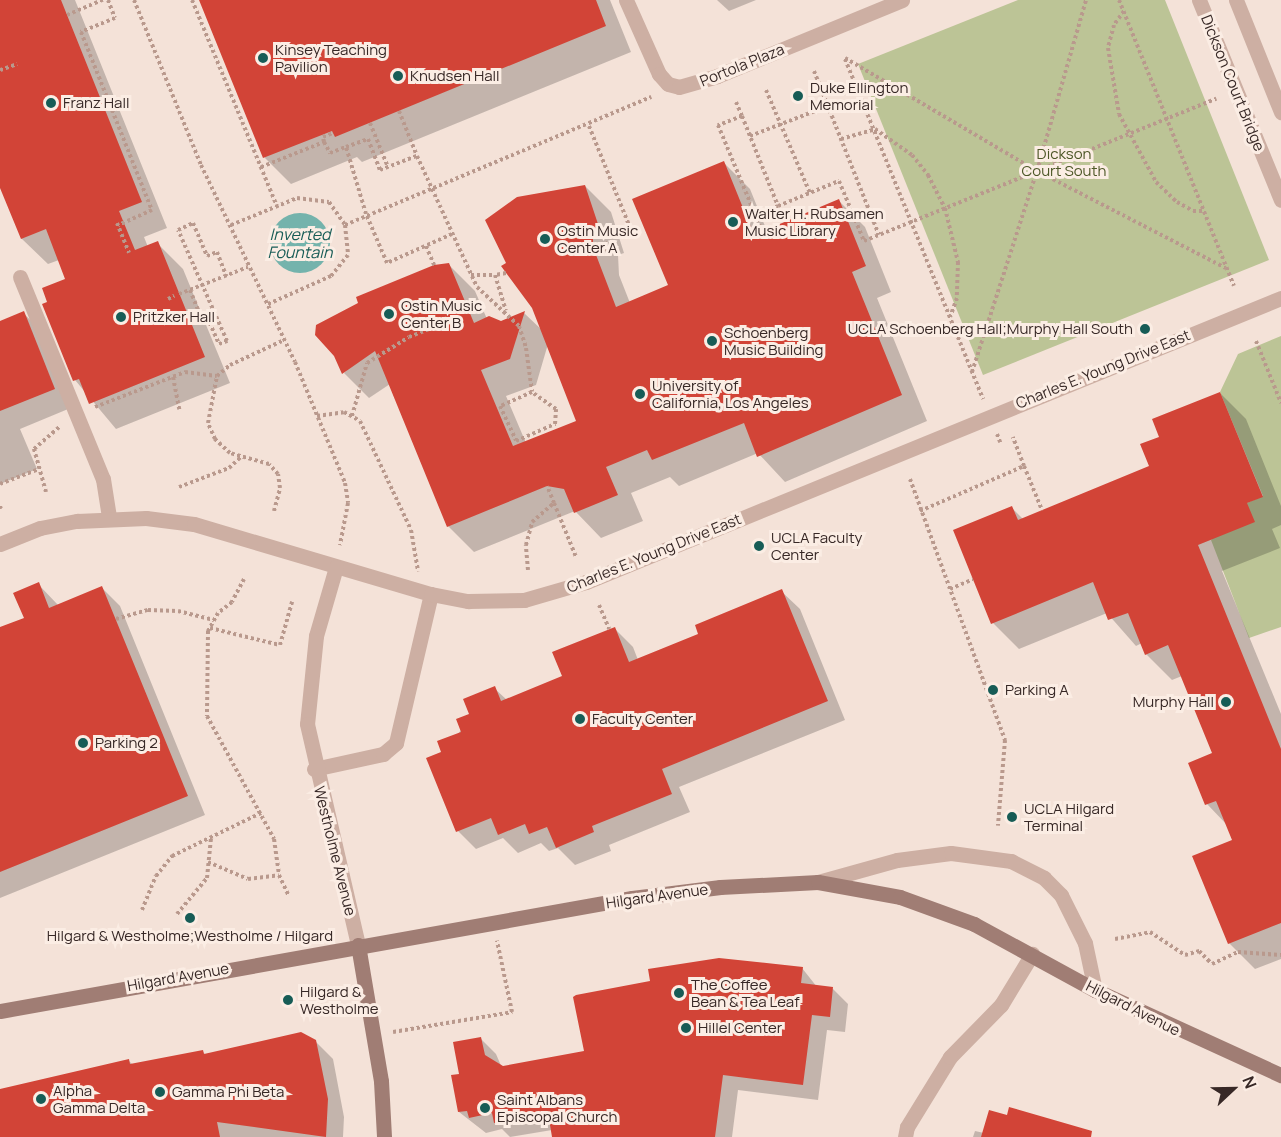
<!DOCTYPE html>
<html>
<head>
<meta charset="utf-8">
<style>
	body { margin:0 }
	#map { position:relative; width:1281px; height:1137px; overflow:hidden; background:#f4e2d8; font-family:Manrope,sans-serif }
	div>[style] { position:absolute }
	.green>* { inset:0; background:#bcc496 }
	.water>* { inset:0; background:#74b3ac }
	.round { border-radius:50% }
	.shadow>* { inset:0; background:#0003 }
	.building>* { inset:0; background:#d24437 }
	.path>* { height:4px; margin-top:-2px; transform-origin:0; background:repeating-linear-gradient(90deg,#b9998d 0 3px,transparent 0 6px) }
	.lane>* { height:15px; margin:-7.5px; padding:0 7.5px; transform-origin:7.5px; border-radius:7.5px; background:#cdafa3 }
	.street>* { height:15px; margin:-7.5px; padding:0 7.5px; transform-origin:7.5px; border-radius:7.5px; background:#cdafa3 }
	.secondary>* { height:15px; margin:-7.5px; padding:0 7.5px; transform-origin:7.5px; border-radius:7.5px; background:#a07d74 }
	.dots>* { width:16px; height:16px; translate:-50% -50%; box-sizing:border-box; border:3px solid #fbede4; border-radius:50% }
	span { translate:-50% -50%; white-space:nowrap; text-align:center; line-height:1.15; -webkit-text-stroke:6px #fbede4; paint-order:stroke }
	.poi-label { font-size:15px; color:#372826 }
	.left { translate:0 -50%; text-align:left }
	.right { translate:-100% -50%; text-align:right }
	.street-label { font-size:15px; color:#372826 }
	.park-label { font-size:15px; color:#4d5727 }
	.water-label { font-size:16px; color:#175c56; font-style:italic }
	.north { position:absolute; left:1203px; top:1059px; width:60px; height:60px; -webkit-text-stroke:4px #fbede4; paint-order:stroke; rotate:68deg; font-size:16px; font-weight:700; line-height:24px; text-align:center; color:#372826 }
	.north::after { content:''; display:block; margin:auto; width:21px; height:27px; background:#372826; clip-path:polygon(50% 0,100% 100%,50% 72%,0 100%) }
</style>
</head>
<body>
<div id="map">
	<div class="green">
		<div style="clip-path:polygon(1018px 0,1165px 0,1269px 260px,983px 375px,858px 64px)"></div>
		<div style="clip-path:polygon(1281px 336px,1281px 627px,1249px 638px,1211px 540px,1247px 503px,1263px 496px,1220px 392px,1238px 354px)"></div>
	</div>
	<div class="water">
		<div class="round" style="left:270px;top:213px;width:60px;height:60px"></div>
	</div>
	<div class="shadow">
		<div style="clip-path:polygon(0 0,75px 0,167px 228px,144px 237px,148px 247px,157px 243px,183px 269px,230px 383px,116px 429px,75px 380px,67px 279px,59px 260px,48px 264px,22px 239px,0 184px)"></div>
		<div style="clip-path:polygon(200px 0,610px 0,631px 52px,362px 162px,357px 157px,291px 184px,265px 158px)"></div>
		<div style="clip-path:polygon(717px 0,756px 0,729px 11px)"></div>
		<div style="clip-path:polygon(evenodd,724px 163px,750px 189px,767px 231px,839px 201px,865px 227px,891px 292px,877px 298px,927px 421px,785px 482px,758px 453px,679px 486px,670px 477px,631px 493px,643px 521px,601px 538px,575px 511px,474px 552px,448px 526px,390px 384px,369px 398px,344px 373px,449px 265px,475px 291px,487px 319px,501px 322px,524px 313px,543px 331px,585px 186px,611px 212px,624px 253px,618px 255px,619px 275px,630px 303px,670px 286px,724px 163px,548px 344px,578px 422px,526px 443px,506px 396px,536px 385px,548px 344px)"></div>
		<div style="clip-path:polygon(23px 313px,42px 331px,73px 407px,20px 429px,37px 469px,0 484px,0 323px)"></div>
		<div style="clip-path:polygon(1220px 393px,1246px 419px,1281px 506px,1281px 525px,1272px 529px,1280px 548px,1222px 571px,1281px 714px,1281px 959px,1255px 969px,1229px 943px,1234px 841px,1228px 826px,1207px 804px,1214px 754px,1182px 676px,1172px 680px,1146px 654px,1142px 643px,1136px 646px,1107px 613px,1019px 649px,993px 623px,1012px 508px,1023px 519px,1151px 467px,1161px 438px)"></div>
		<div style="clip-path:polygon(38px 584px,58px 605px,102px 588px,120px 606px,205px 815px,0 898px,0 629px,26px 619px)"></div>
		<div style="clip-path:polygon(781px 591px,800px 609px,845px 720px,679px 787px,690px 812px,609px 845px,611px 851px,575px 865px,558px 848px,549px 851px,541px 843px,518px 853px,503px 838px,476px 849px,458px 831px,443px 753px,494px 688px,507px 700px,564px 676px,614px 628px,633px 647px,638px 660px,700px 635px)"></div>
		<div style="clip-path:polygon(802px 968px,817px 987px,833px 989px,848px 1004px,845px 1032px,827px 1030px,818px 1100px,738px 1090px,732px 1137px,554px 1137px,552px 1130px,510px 1137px,502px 1129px,486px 1133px,459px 1112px,461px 1075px,480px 1038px,496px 1054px,502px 1068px,585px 1053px)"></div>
		<div style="clip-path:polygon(316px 1042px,333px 1059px,344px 1117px,343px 1137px,0 1137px,0 1098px,129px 1061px,133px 1065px,203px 1052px,206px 1055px)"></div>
		<div style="clip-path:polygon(975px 1131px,984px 1133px,1080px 1137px,973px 1137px)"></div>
	</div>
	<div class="building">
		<div style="clip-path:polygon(0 0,61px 0,142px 202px,119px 211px,135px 250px,158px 241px,205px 357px,89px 404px,79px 379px,73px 381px,42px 304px,47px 302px,42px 288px,65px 279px,46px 229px,21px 239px,0 188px)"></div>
		<div style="clip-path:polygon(199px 0,596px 0,606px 26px,335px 137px,332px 131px,263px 158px)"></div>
		<div style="clip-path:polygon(724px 161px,754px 235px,839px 199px,866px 266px,852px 272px,902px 395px,757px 457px,744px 423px,652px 460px,647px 450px,606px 467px,618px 495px,574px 513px,564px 489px,547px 486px,447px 527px,375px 351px,342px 374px,334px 356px,315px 335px,316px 325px,358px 303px,356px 297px,434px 265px,449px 263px,474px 323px,489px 316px,501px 321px,525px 311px,510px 359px,481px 370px,513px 446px,576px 421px,532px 308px,501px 266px,506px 263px,485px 220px,517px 197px,585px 185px,599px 227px,593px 229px,593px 247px,616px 307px,668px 285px,632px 199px)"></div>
		<div style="clip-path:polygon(24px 311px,55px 389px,0 411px,0 321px)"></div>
		<div style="clip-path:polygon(1220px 392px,1263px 497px,1247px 503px,1255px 522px,1198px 545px,1281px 749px,1281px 923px,1228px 944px,1192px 856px,1232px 840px,1216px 801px,1205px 805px,1188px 763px,1212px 753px,1168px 645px,1145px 655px,1128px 613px,1108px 620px,1093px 582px,991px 624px,953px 530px,1012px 506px,1018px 520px,1149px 466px,1140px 444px,1159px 437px,1152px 419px)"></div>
		<div style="clip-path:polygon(39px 582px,49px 608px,102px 586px,188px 796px,0 872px,0 627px,24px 618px,13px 593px)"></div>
		<div style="clip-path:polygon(782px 589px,828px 701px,662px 769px,672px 794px,592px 826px,594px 832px,556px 848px,547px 827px,529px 834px,525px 824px,498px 835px,491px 818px,456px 832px,426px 758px,441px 752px,437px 741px,461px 732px,456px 719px,469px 714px,463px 699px,495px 686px,501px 701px,562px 676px,552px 652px,615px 627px,629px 662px,698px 634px,695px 625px)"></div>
		<div style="clip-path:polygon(719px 958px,803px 967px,801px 983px,833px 987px,830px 1017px,812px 1015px,803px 1085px,723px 1075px,715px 1137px,552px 1137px,548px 1113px,494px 1123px,492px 1113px,469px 1118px,467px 1111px,458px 1112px,451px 1075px,459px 1074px,453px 1042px,481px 1037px,485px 1055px,503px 1066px,584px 1051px,573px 997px,576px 995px,650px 981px,648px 969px)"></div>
		<div style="clip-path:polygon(301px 1032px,316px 1040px,328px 1099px,326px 1137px,217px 1122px,220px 1137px,0 1137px,0 1089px,129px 1059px,130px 1064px,203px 1050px,204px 1054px)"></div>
		<div style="clip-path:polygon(1009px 1107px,1092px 1131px,1091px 1137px,981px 1137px,989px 1110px,1007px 1115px)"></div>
	</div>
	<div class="path">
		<div style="left:108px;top:0;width:19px;rotate:69deg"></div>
		<div style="left:115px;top:18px;width:37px;rotate:158deg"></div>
		<div style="left:81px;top:32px;width:192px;rotate:68.3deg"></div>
		<div style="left:152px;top:210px;width:37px;rotate:156deg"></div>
		<div style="left:134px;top:0;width:178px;rotate:67.9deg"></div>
		<div style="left:201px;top:165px;width:218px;rotate:64.5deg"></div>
		<div style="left:295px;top:362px;width:131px;rotate:67.5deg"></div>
		<div style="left:345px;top:483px;width:20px;rotate:81deg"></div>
		<div style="left:348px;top:503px;width:43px;rotate:100.8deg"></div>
		<div style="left:192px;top:0;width:223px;rotate:67.6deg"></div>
		<div style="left:1119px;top:0;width:308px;rotate:68.1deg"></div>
		<div style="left:1124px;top:11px;width:17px;rotate:126deg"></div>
		<div style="left:1114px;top:25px;width:24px;rotate:105deg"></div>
		<div style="left:1108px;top:48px;width:67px;rotate:80.5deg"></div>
		<div style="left:1119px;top:114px;width:77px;rotate:61.4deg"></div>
		<div style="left:1156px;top:182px;width:29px;rotate:44deg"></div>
		<div style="left:1177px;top:202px;width:18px;rotate:29deg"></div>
		<div style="left:1193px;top:211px;width:11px"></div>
		<div style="left:67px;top:15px;width:39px;rotate:-23deg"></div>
		<div style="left:845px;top:58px;width:223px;rotate:30.5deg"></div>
		<div style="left:1037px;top:171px;width:212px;rotate:27.2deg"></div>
		<div style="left:845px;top:59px;width:367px;rotate:67.9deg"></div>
		<div style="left:0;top:70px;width:18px;rotate:-19deg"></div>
		<div style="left:814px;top:71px;width:176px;rotate:68.4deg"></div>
		<div style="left:766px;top:90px;width:112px;rotate:66.9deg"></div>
		<div style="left:736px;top:102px;width:15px;rotate:67deg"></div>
		<div style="left:742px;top:116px;width:26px;rotate:159deg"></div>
		<div style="left:718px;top:125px;width:115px;rotate:67.5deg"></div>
		<div style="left:399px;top:111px;width:48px;rotate:68.2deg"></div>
		<div style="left:742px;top:116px;width:97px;rotate:68.2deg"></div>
		<div style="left:778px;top:206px;width:25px;rotate:159deg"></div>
		<div style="left:370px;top:123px;width:48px;rotate:67.8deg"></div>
		<div style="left:589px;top:126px;width:107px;rotate:68deg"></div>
		<div style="left:629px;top:225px;width:28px;rotate:157deg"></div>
		<div style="left:603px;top:236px;width:17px;rotate:73deg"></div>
		<div style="left:750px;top:136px;width:84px;rotate:-21deg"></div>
		<div style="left:841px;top:139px;width:35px;rotate:-16deg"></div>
		<div style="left:875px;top:129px;width:45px;rotate:35.1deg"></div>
		<div style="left:912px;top:155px;width:26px;rotate:51deg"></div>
		<div style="left:928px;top:175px;width:37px;rotate:63deg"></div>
		<div style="left:945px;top:208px;width:56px;rotate:76.5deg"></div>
		<div style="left:958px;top:262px;width:36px;rotate:92deg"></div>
		<div style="left:957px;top:298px;width:20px;rotate:110deg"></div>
		<div style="left:324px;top:142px;width:5px;rotate:-101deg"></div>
		<div style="left:323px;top:137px;width:11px;rotate:-22deg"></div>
		<div style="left:261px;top:167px;width:68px;rotate:-21.6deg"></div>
		<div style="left:324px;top:142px;width:13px;rotate:61deg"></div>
		<div style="left:330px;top:153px;width:17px;rotate:-21deg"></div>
		<div style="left:778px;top:206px;width:66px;rotate:-22.3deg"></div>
		<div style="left:839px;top:181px;width:65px;rotate:67.4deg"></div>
		<div style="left:864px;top:241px;width:380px;rotate:-22deg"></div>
		<div style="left:117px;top:223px;width:32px;rotate:68deg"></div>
		<div style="left:231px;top:225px;width:71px;rotate:-22.2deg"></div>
		<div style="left:297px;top:198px;width:32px;rotate:7deg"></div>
		<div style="left:329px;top:202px;width:28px;rotate:55deg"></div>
		<div style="left:345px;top:225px;width:30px;rotate:84deg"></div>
		<div style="left:348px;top:255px;width:27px;rotate:129deg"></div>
		<div style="left:331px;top:276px;width:69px;rotate:156deg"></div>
		<div style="left:345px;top:225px;width:332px;rotate:-22.7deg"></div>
		<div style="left:452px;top:234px;width:71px;rotate:156deg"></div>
		<div style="left:387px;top:263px;width:53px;rotate:-113.2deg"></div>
		<div style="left:366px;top:214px;width:70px;rotate:-106.6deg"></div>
		<div style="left:346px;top:147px;width:23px;rotate:-20deg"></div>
		<div style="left:368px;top:139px;width:33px;rotate:69deg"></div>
		<div style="left:380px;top:170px;width:40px;rotate:-21deg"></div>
		<div style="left:417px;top:156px;width:144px;rotate:65.4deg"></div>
		<div style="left:477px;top:287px;width:57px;rotate:42.9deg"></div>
		<div style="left:519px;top:326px;width:23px;rotate:72deg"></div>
		<div style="left:526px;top:348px;width:44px;rotate:82.2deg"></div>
		<div style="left:532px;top:392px;width:35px;rotate:156deg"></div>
		<div style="left:500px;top:406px;width:38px;rotate:65deg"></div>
		<div style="left:516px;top:441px;width:43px;rotate:-23.6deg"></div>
		<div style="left:555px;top:424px;width:15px;rotate:-86deg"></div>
		<div style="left:556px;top:409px;width:29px;rotate:-145deg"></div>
		<div style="left:426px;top:246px;width:21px;rotate:67deg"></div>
		<div style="left:506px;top:273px;width:11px;rotate:170deg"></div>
		<div style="left:495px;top:275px;width:37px;rotate:73deg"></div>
		<div style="left:471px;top:275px;width:24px"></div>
		<div style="left:190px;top:290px;width:31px;rotate:68deg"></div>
		<div style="left:202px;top:319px;width:5px;rotate:-22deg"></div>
		<div style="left:207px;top:317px;width:30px;rotate:66deg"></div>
		<div style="left:219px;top:344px;width:9px;rotate:-21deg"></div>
		<div style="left:227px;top:341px;width:121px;rotate:-113.8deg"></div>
		<div style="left:178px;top:230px;width:17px;rotate:-25deg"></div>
		<div style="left:193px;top:223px;width:36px;rotate:67deg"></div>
		<div style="left:207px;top:256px;width:11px;rotate:-22deg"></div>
		<div style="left:217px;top:252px;width:26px;rotate:69deg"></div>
		<div style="left:179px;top:294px;width:74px;rotate:-21.4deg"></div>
		<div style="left:168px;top:299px;width:7px;rotate:-27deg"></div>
		<div style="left:1256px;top:341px;width:67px;rotate:68deg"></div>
		<div style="left:972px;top:372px;width:211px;rotate:-72.1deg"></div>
		<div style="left:1037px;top:171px;width:178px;rotate:-74deg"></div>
		<div style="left:173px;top:377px;width:33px;rotate:79deg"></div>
		<div style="left:95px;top:407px;width:97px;rotate:-21.3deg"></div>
		<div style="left:185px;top:372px;width:32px;rotate:7deg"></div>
		<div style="left:317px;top:416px;width:27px;rotate:-8deg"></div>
		<div style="left:344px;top:412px;width:18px;rotate:29deg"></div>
		<div style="left:360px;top:421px;width:120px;rotate:64.9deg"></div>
		<div style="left:411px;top:530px;width:42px;rotate:80.3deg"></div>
		<div style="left:352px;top:416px;width:55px;rotate:-74.2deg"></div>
		<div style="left:367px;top:363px;width:49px;rotate:-31.8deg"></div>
		<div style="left:409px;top:337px;width:43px;rotate:-21.8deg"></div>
		<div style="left:449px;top:321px;width:4px;rotate:-124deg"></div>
		<div style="left:447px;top:318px;width:29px;rotate:158deg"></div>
		<div style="left:420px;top:329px;width:5px;rotate:-112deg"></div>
		<div style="left:997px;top:434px;width:9px;rotate:69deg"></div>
		<div style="left:1024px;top:466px;width:48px;rotate:67.8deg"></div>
		<div style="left:910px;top:479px;width:278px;rotate:70deg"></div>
		<div style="left:1005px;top:740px;width:86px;rotate:94.7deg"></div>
		<div style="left:0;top:484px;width:40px;rotate:-21deg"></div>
		<div style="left:179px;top:487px;width:53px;rotate:-20.8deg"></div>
		<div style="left:229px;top:468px;width:16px;rotate:-43deg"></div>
		<div style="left:46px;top:492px;width:45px;rotate:-105.6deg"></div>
		<div style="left:34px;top:449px;width:35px;rotate:-41deg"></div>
		<div style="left:554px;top:503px;width:58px;rotate:67.8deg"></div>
		<div style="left:0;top:506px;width:3px;rotate:72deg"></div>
		<div style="left:274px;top:511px;width:24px;rotate:-75deg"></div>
		<div style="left:280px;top:488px;width:14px;rotate:-98deg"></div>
		<div style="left:278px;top:474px;width:13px;rotate:-132deg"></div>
		<div style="left:269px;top:464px;width:41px;rotate:-164.2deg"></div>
		<div style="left:230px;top:453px;width:21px;rotate:-137deg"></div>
		<div style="left:215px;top:439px;width:17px;rotate:-114deg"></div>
		<div style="left:208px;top:423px;width:48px;rotate:-79.2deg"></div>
		<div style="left:217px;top:376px;width:17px;rotate:-40deg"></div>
		<div style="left:230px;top:365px;width:60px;rotate:-24.8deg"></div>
		<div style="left:920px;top:511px;width:113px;rotate:-23.4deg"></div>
		<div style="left:1024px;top:466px;width:31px;rotate:-111deg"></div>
		<div style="left:528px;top:570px;width:25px;rotate:-95deg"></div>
		<div style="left:526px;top:545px;width:24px;rotate:-75deg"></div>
		<div style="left:532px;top:522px;width:29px;rotate:-41deg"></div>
		<div style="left:554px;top:503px;width:18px;rotate:-112deg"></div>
		<div style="left:244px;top:579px;width:26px;rotate:118deg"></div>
		<div style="left:232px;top:602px;width:18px;rotate:142deg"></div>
		<div style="left:218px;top:613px;width:21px;rotate:119deg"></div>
		<div style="left:208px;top:631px;width:85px;rotate:90.7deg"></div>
		<div style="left:207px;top:716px;width:140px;rotate:61.4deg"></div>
		<div style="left:274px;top:839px;width:36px;rotate:82deg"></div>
		<div style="left:279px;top:875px;width:23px;rotate:65deg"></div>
		<div style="left:950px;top:589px;width:25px;rotate:-23deg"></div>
		<div style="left:599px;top:605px;width:26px;rotate:67deg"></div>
		<div style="left:116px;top:619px;width:33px;rotate:-16deg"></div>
		<div style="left:148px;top:610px;width:30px;rotate:2deg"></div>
		<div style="left:178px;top:611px;width:37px;rotate:14deg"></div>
		<div style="left:210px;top:628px;width:72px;rotate:13.7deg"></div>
		<div style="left:280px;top:645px;width:45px;rotate:-74.4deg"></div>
		<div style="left:208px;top:862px;width:43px;rotate:23deg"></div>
		<div style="left:248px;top:879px;width:31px;rotate:-7deg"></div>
		<div style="left:142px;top:910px;width:37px;rotate:-68deg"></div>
		<div style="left:156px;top:876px;width:26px;rotate:-51deg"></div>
		<div style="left:172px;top:856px;width:99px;rotate:-25.8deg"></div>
		<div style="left:177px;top:914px;width:47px;rotate:-50.2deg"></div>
		<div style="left:207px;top:878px;width:40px;rotate:-84.3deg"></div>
		<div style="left:1115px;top:939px;width:36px;rotate:-11deg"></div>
		<div style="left:1150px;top:932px;width:42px;rotate:33.3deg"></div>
		<div style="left:1185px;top:955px;width:15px;rotate:-16deg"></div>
		<div style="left:1199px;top:951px;width:18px;rotate:45deg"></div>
		<div style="left:1212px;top:964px;width:29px;rotate:-25deg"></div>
		<div style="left:1238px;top:952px;width:43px;rotate:4deg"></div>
		<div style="left:393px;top:1032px;width:121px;rotate:-9.5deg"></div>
		<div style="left:512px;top:1012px;width:73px;rotate:-101.9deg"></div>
	</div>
	<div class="lane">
		<div style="left:20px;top:277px;width:218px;rotate:67.7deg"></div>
		<div style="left:103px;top:479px;width:37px;rotate:81deg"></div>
		<div style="left:314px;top:769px;width:71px;rotate:-12.3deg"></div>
		<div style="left:383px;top:754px;width:17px;rotate:-40deg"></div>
		<div style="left:396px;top:743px;width:153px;rotate:-76.8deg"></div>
		<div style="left:818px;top:882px;width:82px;rotate:-15.6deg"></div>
		<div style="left:897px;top:860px;width:54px;rotate:-7.4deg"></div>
		<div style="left:951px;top:853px;width:61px;rotate:7.6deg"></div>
		<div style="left:1011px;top:861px;width:37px;rotate:27deg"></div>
		<div style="left:1044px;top:878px;width:24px;rotate:45deg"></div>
		<div style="left:1061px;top:895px;width:54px;rotate:63.4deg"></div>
		<div style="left:1085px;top:943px;width:48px;rotate:78deg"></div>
	</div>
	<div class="street">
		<div style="left:626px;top:0;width:81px;rotate:66deg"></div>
		<div style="left:659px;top:74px;width:13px;rotate:48deg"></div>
		<div style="left:668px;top:84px;width:11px;rotate:15deg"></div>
		<div style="left:679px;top:87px;width:40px;rotate:-16deg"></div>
		<div style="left:717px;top:76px;width:200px;rotate:-22.3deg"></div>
		<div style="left:1199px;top:0;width:216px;rotate:67.7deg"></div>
		<div style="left:1236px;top:0;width:121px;rotate:68.1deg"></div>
		<div style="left:0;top:544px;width:43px;rotate:-21.8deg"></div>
		<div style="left:40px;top:528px;width:38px;rotate:-11deg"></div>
		<div style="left:77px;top:521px;width:69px;rotate:-2.5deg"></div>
		<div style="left:146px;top:518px;width:48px;rotate:7.1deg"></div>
		<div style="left:194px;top:524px;width:247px;rotate:16.5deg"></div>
		<div style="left:431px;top:594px;width:38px;rotate:11deg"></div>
		<div style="left:468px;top:601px;width:56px;rotate:-1deg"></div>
		<div style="left:524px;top:600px;width:65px;rotate:-16.2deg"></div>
		<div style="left:586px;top:582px;width:751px;rotate:-22.23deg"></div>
		<div style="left:336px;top:567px;width:72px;rotate:106.2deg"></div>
		<div style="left:316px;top:636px;width:88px;rotate:95.8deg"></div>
		<div style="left:307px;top:724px;width:227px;rotate:77deg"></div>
		<div style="left:905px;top:1137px;width:10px;rotate:-79deg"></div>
		<div style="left:907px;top:1127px;width:82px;rotate:-58.4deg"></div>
		<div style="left:950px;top:1057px;width:73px;rotate:-45.6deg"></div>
		<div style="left:1001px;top:1005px;width:60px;rotate:-58.7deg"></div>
	</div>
	<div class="secondary">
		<div style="left:358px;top:945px;width:138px;rotate:80.4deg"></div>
		<div style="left:381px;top:1081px;width:56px;rotate:86.9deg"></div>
		<div style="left:0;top:1011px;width:642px;rotate:-10.14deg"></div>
		<div style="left:632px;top:898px;width:89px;rotate:-7.1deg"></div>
		<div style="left:720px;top:887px;width:98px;rotate:-2.9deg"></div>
		<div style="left:818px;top:882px;width:83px;rotate:10.4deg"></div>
		<div style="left:900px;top:897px;width:79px;rotate:20deg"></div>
		<div style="left:974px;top:924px;width:138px;rotate:28.6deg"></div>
		<div style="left:1095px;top:990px;width:205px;rotate:24.6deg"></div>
	</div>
	<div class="dots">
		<div style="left:263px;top:58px;background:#175c56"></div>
		<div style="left:398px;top:76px;background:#175c56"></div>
		<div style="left:798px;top:96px;background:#175c56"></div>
		<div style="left:51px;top:103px;background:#175c56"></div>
		<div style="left:733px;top:222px;background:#175c56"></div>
		<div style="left:545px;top:239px;background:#175c56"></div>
		<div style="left:389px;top:314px;background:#175c56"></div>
		<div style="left:121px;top:317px;background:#175c56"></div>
		<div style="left:1145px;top:329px;background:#175c56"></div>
		<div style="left:712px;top:341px;background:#175c56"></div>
		<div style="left:640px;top:394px;background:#175c56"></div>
		<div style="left:759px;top:546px;background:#175c56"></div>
		<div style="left:993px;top:690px;background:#175c56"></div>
		<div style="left:1226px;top:702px;background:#175c56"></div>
		<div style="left:580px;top:719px;background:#175c56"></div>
		<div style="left:83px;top:743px;background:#175c56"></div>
		<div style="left:1012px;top:817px;background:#175c56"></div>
		<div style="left:190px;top:918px;background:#175c56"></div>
		<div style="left:679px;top:993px;background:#175c56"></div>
		<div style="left:288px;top:1000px;background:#175c56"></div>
		<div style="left:686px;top:1028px;background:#175c56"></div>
		<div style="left:160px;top:1092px;background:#175c56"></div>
		<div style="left:41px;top:1099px;background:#175c56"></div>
		<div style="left:485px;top:1108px;background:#175c56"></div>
	</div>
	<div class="poi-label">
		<span class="left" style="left:275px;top:58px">Kinsey Teaching<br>Pavilion</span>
		<span class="left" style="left:410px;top:76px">Knudsen Hall</span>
		<span class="left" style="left:810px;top:96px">Duke Ellington<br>Memorial</span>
		<span class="left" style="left:63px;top:103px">Franz Hall</span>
		<span class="left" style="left:745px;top:222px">Walter H. Rubsamen<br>Music Library</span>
		<span class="left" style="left:557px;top:239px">Ostin Music<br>Center A</span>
		<span class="left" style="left:401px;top:314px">Ostin Music<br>Center B</span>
		<span class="left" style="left:133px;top:317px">Pritzker Hall</span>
		<span class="right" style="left:1133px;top:329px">UCLA Schoenberg Hall;Murphy Hall South</span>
		<span class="left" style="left:724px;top:341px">Schoenberg<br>Music Building</span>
		<span class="left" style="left:652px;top:394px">University of<br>California, Los Angeles</span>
		<span class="left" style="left:771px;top:546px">UCLA Faculty<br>Center</span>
		<span class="left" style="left:1005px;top:690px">Parking A</span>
		<span class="right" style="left:1214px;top:702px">Murphy Hall</span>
		<span class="left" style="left:592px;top:719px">Faculty Center</span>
		<span class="left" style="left:95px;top:743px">Parking 2</span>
		<span class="left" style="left:1024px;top:817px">UCLA Hilgard<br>Terminal</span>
		<span style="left:190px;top:936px">Hilgard &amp; Westholme;Westholme / Hilgard</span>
		<span class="left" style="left:691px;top:993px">The Coffee<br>Bean &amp; Tea Leaf</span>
		<span class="left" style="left:300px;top:1000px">Hilgard &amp;<br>Westholme</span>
		<span class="left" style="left:698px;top:1028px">Hillel Center</span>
		<span class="left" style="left:53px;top:1099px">Alpha<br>Gamma Delta</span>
		<span class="left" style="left:172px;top:1092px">Gamma Phi Beta</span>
		<span class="left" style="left:497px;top:1108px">Saint Albans<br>Episcopal Church</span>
	</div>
	<div class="street-label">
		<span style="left:742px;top:65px;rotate:-22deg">Portola Plaza</span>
		<span style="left:1233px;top:83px;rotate:68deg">Dickson Court Bridge</span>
		<span style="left:1103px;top:369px;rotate:-22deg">Charles E. Young Drive East</span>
		<span style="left:654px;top:553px;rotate:-22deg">Charles E. Young Drive East</span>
		<span style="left:335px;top:851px;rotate:76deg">Westholme Avenue</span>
		<span style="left:657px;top:896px;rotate:-8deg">Hilgard Avenue</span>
		<span style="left:178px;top:977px;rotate:-10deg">Hilgard Avenue</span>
		<span style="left:1133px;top:1008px;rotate:27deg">Hilgard Avenue</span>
	</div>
	<div class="park-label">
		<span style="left:1064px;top:162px">Dickson<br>Court South</span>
	</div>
	<div class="water-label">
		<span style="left:300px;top:243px">Inverted<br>Fountain</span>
	</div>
	<div class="north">N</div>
</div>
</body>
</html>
